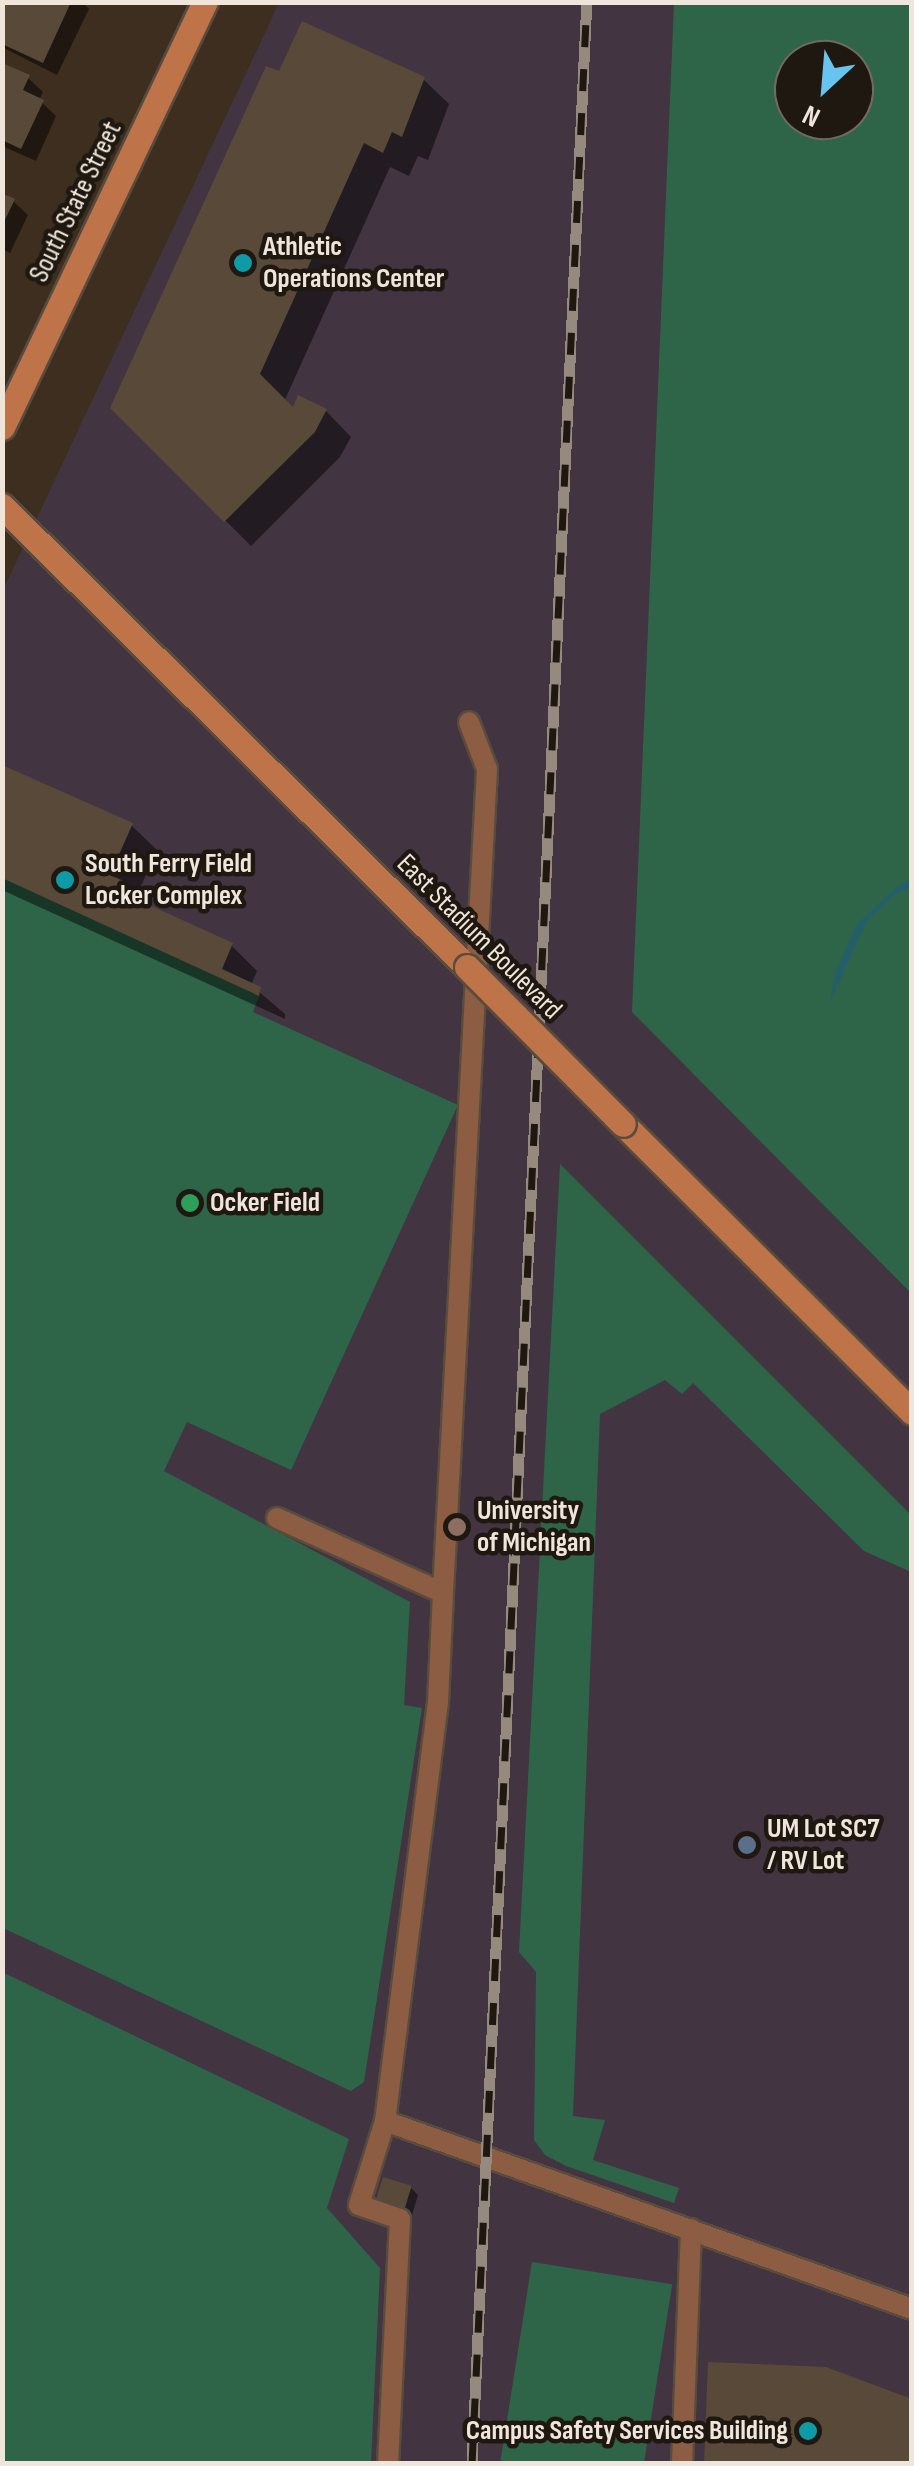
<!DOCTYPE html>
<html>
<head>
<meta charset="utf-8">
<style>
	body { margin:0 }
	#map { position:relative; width:914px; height:2466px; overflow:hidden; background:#3d2e1f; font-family:"Sofia Sans Condensed",sans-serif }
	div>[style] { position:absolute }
	.education>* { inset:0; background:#423441 }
	.green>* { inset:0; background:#2e6549; transform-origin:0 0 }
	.water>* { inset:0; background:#245f69 }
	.shadow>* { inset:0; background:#0007 }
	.building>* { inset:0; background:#594939; transform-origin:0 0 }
	.roads { filter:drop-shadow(2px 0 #594b3d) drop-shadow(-2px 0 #594b3d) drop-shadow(0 2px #594b3d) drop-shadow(0 -2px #594b3d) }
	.service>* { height:20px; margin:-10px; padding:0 10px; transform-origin:10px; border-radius:10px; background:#8c5d42 }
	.secondary>* { height:25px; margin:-12.5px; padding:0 12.5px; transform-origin:12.5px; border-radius:12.5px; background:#be7348 }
	.rail>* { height:11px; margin-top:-5.5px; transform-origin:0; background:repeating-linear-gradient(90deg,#1f1811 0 22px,#96897d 0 44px); box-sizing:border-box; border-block:2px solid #96897d }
	.bridges { filter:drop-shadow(2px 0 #594b3d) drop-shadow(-2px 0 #594b3d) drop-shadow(0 2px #594b3d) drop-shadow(0 -2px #594b3d) }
	.secondary-bridge>* { height:25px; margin:-12.5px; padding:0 12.5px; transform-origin:12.5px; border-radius:12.5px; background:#be7348 }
	.dots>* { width:28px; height:28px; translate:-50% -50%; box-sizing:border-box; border:5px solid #1f1811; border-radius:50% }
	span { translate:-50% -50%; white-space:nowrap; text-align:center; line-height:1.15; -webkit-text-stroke:9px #1f1811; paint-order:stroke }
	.street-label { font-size:28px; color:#efe5db }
	.poi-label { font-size:28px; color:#efe5db; font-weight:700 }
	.left { translate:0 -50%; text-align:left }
	.right { translate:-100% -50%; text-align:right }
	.frame { position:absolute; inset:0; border:5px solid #efe5db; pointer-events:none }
	.north { position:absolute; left:774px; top:40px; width:100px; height:100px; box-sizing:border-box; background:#1f1811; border:2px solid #726a62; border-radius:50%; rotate:206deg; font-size:28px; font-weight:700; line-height:40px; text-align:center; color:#efe5db }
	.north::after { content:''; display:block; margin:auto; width:35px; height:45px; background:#66c4ef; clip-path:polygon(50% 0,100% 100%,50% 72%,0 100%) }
</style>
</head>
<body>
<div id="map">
	<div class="education">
		<div style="clip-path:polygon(evenodd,279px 3px,911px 3px,911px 2463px,3px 2464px,3px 590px,279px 3px,794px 60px,854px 60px,854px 120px,794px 120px,794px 60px)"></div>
	</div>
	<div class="green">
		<div style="clip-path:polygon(evenodd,674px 3px,911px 3px,911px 1293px,632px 1012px,674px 3px,794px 60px,854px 60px,854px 120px,794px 120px,794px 60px)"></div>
		<div style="clip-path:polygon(3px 878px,259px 996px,253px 1012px,458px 1105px,291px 1470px,187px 1422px,164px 1471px,410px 1602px,404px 1705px,422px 1708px,364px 2082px,351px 2091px,3px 1928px)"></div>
		<div style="clip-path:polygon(560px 1164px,911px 1515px,911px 1572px,864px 1551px,693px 1383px,682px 1394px,665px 1380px,600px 1414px,573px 2116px,605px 2120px,593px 2160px,679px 2188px,674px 2203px,566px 2166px,545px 2155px,534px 2140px,536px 1972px,519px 1952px)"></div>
		<div style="clip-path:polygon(2px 1972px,349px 2139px,327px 2208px,380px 2268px,371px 2463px,3px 2463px)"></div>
		<div style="left:532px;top:2262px;width:142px;height:201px;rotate:9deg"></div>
	</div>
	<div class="water">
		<div style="clip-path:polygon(911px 878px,911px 887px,894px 895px,866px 922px,829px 1005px,836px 971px,857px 924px,895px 888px)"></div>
	</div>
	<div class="shadow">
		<div style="clip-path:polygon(2px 2px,82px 2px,89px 9px,57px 75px,2px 47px)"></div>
		<div style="clip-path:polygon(2px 66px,28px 78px,43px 92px,39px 100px,56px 116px,36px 161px,2px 146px)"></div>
		<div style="clip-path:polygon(280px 74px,423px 79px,449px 104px,428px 160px,418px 156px,409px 176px,390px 167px,284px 402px,293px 411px,326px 411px,351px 437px,340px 457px,251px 546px,113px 408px)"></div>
		<div style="clip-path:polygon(2px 191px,28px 215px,10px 253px,2px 249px)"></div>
		<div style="clip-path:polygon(2px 767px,131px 825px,157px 850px,137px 895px,150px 908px,232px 946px,257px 971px,251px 985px,285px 1014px,285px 1019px,2px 890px)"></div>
		<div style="clip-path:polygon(411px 2188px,418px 2195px,412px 2215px,385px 2207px)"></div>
	</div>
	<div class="building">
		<div style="clip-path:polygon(2px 2px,71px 2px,43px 63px,2px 44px)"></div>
		<div style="clip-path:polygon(302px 21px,425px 77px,402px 137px,392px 132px,383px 153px,364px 143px,260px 374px,293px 407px,298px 395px,327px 409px,315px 432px,224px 522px,110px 408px,266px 66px,279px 71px)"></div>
		<div style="clip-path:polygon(2px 63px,30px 75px,23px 90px,44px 100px,21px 149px,2px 140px)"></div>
		<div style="clip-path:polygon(2px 193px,15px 199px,2px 226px)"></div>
		<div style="clip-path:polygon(2px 765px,133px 823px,110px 875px,128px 883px,123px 893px,233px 943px,222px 969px,261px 987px,259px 996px,2px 878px)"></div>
		<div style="left:383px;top:2177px;width:30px;height:25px;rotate:17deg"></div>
		<div style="clip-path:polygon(708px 2362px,826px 2367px,912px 2399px,912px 2464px,704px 2464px)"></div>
	</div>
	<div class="roads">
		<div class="service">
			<div style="left:277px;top:1518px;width:182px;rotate:24.3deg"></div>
			<div style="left:443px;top:1593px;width:109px;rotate:92.6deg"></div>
			<div style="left:438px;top:1702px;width:422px;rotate:97.2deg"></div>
			<div style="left:385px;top:2121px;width:88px;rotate:107.2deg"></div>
			<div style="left:359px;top:2205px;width:43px;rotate:18.9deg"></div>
			<div style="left:400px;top:2219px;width:245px;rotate:92.8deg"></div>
			<div style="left:443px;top:1593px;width:825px;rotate:-86.94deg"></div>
			<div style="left:487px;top:769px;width:50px;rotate:-111deg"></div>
			<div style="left:385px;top:2121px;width:560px;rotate:19.63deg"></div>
			<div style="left:682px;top:2464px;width:235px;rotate:-87.8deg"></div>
		</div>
		<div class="secondary">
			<div style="left:2px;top:427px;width:471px;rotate:-64.5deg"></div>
			<div style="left:2px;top:506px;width:655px;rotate:44.75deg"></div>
			<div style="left:623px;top:1124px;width:408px;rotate:44.9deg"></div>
		</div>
	</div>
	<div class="rail">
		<div style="left:472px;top:2464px;width:2465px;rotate:-87.33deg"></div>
	</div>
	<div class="bridges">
		<div class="secondary-bridge">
			<div style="left:467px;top:967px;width:221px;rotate:45.2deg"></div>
		</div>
	</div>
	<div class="dots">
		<div style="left:243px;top:263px;background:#0f9aa8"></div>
		<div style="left:65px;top:880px;background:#0f9aa8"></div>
		<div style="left:190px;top:1203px;background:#2e9e5b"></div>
		<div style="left:457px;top:1527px;background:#8d6e63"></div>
		<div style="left:747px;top:1845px;background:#5c6f8a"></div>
		<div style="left:808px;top:2431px;background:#0f9aa8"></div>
	</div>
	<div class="street-label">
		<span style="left:76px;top:202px;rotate:-64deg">South State Street</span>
		<span style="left:479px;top:937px;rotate:45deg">East Stadium Boulevard</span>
	</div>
	<div class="poi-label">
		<span class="left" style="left:263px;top:263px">Athletic<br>Operations Center</span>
		<span class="left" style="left:85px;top:880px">South Ferry Field<br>Locker Complex</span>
		<span class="left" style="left:210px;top:1203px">Ocker Field</span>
		<span class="left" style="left:477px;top:1527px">University<br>of Michigan</span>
		<span class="left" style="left:767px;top:1845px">UM Lot SC7<br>/ RV Lot</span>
		<span class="right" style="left:788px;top:2431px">Campus Safety Services Building</span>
	</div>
	<div class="frame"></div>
	<div class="north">N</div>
</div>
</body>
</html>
